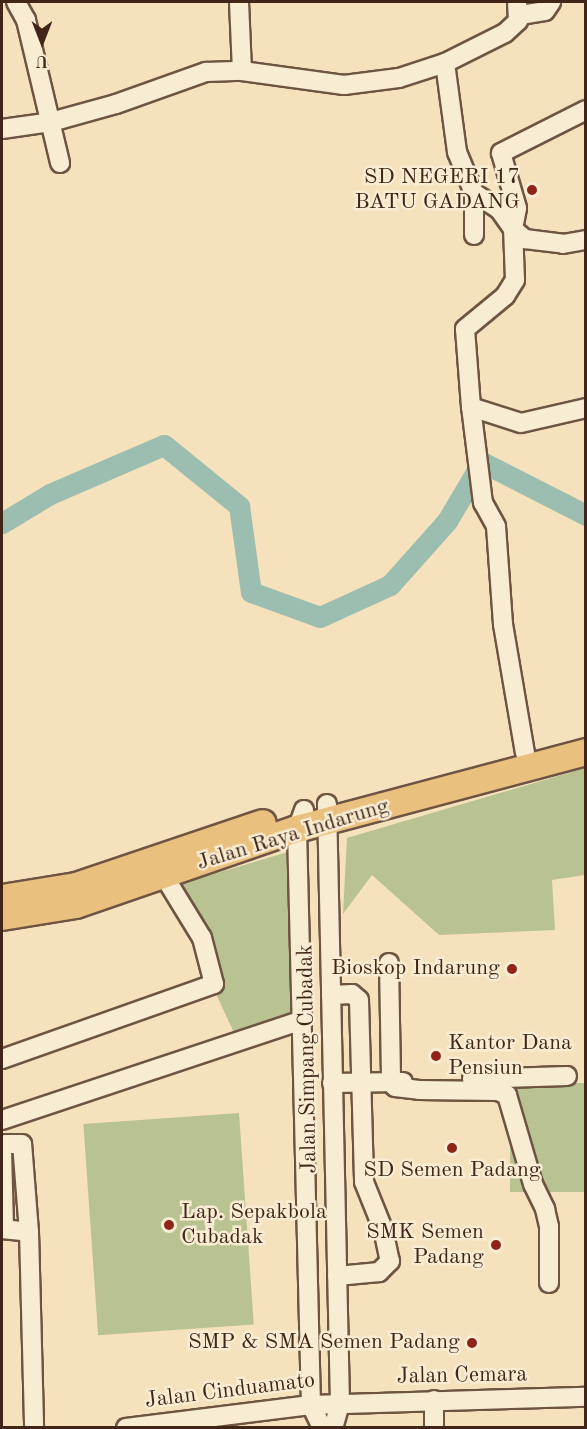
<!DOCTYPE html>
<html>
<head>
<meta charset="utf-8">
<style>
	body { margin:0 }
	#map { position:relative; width:587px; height:1429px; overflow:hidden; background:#f5e1bb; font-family:"Old Standard TT",serif }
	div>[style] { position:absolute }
	.green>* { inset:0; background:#b9c392; transform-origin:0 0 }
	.river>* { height:21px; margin:-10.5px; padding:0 10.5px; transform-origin:10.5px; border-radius:10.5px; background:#9cbeb0 }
	.roads { filter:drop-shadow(2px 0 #6e5442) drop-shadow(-2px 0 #6e5442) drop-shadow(0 2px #6e5442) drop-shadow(0 -2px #6e5442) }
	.minor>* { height:18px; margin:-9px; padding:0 9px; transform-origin:9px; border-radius:9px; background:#f8ecd3 }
	.highway>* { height:26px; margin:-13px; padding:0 13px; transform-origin:13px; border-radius:13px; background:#eac07e }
	.dots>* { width:16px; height:16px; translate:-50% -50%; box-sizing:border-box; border:3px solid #f8ecd3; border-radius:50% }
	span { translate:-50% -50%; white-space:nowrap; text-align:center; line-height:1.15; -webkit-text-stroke:5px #f8ecd3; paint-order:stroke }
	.poi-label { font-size:22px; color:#412519 }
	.right { translate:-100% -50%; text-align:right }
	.left { translate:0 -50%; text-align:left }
	.street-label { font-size:22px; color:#412519 }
	.frame { position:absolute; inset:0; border:3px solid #412519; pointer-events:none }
	.north { position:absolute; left:12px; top:12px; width:60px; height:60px; -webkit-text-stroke:4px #f8ecd3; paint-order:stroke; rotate:180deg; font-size:16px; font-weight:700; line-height:24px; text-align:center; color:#412519 }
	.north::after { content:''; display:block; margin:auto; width:21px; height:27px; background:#412519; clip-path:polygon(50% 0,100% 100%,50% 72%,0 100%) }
</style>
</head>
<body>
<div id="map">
	<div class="green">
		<div style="clip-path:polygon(585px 768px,585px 875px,552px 880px,555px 930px,439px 935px,372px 875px,343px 914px,347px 838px)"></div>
		<div style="clip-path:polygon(301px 848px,303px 1015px,236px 1037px,216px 994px,223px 984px,215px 948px,177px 885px)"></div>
		<div style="left:585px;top:1083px;width:109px;height:75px;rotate:90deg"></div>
		<div style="left:239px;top:1113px;width:212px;height:156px;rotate:86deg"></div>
	</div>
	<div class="river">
		<div style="left:2px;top:523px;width:56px;rotate:-31.1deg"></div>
		<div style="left:50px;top:494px;width:124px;rotate:-23.3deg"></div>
		<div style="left:164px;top:445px;width:97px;rotate:39.1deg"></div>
		<div style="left:239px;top:506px;width:87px;rotate:82.1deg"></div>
		<div style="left:251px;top:592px;width:73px;rotate:19.9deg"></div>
		<div style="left:320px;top:617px;width:77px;rotate:-24.6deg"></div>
		<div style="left:390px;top:585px;width:86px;rotate:-48.3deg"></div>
		<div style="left:447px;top:521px;width:69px;rotate:-59.3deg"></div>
		<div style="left:482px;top:462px;width:117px;rotate:27deg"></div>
	</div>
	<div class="roads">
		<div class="minor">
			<div style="left:16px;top:2px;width:21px;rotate:61deg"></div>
			<div style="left:26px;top:20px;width:147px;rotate:76.6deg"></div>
			<div style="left:239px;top:2px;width:69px;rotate:87.5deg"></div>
			<div style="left:520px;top:15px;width:25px;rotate:-9deg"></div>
			<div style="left:545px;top:11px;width:11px;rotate:-56deg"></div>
			<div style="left:445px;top:63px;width:90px;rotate:82.3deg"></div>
			<div style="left:457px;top:152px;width:44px;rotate:67.5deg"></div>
			<div style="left:474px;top:193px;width:30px;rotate:33deg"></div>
			<div style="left:499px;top:209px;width:24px;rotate:55deg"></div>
			<div style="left:513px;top:229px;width:16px;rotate:40deg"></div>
			<div style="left:525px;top:239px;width:38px;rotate:7deg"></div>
			<div style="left:563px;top:244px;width:23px;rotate:-10deg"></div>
			<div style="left:2px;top:129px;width:49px;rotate:-8.1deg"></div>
			<div style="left:51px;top:122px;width:67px;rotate:-15.5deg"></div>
			<div style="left:116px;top:104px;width:96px;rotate:-19.6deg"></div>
			<div style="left:206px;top:72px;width:36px;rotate:-2deg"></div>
			<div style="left:242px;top:71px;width:103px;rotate:7.8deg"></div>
			<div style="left:344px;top:85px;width:55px;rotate:-7.3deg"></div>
			<div style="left:399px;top:78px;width:48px;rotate:-18.1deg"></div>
			<div style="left:445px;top:63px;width:67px;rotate:-26.6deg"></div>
			<div style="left:505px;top:33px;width:18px;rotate:-43deg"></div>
			<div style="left:518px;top:21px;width:19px;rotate:-93deg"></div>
			<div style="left:474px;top:235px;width:42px;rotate:-90deg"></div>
			<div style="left:471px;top:407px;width:78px;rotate:-94.4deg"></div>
			<div style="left:465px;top:329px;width:52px;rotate:-39.5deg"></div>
			<div style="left:505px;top:296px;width:19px;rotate:-58deg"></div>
			<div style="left:515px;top:280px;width:51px;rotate:-92.2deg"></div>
			<div style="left:513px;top:229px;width:21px;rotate:-79deg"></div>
			<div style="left:517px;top:208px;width:57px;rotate:-106.2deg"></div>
			<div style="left:501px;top:153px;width:95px;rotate:-26.8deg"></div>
			<div style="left:525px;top:753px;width:131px;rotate:-99.7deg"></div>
			<div style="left:503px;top:624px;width:98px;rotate:-94.1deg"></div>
			<div style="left:496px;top:526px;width:26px;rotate:-119deg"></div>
			<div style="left:483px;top:503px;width:97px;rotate:-97.1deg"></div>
			<div style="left:471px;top:407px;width:52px;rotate:17.7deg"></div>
			<div style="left:521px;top:423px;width:67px;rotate:-13deg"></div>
			<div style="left:327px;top:804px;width:600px;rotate:88.76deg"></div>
			<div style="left:340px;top:1404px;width:25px;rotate:106deg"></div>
			<div style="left:304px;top:810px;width:20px;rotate:110deg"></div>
			<div style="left:297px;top:829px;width:576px;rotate:88.61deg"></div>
			<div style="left:311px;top:1405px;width:25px;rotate:64deg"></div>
			<div style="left:389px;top:963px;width:119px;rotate:89deg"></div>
			<div style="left:391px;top:1082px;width:6px;rotate:51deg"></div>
			<div style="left:395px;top:1087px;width:24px;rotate:7deg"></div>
			<div style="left:419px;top:1090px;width:79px;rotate:0.7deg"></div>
			<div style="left:498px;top:1091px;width:10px;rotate:24deg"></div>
			<div style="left:507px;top:1095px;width:93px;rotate:73.7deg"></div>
			<div style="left:533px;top:1184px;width:28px;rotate:64deg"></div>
			<div style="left:545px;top:1209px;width:18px;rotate:77deg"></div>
			<div style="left:549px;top:1227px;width:56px;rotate:90deg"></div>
			<div style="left:331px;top:995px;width:21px;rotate:-3deg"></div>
			<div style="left:352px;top:994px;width:9px;rotate:41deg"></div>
			<div style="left:359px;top:1000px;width:182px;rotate:88.4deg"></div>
			<div style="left:364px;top:1182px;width:51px;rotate:68deg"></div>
			<div style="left:383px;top:1229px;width:33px;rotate:78deg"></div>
			<div style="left:390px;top:1261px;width:16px;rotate:135deg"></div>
			<div style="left:379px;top:1272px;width:42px;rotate:174.6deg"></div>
			<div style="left:2px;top:1059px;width:225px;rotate:-19.5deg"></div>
			<div style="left:214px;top:984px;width:48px;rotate:-104.6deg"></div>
			<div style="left:202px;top:938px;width:73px;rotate:-121.5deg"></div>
			<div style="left:472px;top:1079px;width:95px;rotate:-1.8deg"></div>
			<div style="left:332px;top:1083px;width:71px;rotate:-0.8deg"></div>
			<div style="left:2px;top:1120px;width:316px;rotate:-18.4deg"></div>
			<div style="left:2px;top:1229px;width:27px;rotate:6deg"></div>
			<div style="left:29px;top:1232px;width:88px;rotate:-94.5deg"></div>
			<div style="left:22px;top:1144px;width:16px;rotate:180deg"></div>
			<div style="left:6px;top:1144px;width:7px;rotate:124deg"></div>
			<div style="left:2px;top:1150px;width:78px;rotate:88.5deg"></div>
			<div style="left:29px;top:1232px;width:196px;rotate:88.5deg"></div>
			<div style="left:434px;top:1400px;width:28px;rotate:90deg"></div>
			<div style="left:126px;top:1428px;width:186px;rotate:-7.1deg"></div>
			<div style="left:311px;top:1405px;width:275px;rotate:-1.7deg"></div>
		</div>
		<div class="highway">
			<div style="left:2px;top:898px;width:75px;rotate:-9.2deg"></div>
			<div style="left:76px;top:886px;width:197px;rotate:-18.6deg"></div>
			<div style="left:2px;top:917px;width:75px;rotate:-9.2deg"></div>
			<div style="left:76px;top:905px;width:234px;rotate:-19deg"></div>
			<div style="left:297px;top:829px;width:299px;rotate:-14.9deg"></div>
		</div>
	</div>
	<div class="dots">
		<div style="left:532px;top:190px;background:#8f2418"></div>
		<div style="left:512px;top:969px;background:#8f2418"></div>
		<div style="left:436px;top:1056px;background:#8f2418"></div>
		<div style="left:452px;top:1148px;background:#8f2418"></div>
		<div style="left:169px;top:1225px;background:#8f2418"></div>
		<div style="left:496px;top:1245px;background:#8f2418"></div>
		<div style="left:472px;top:1343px;background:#8f2418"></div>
	</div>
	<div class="poi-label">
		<span class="right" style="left:520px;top:190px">SD NEGERI 17<br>BATU GADANG</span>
		<span class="right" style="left:500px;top:969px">Bioskop Indarung</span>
		<span class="left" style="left:448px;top:1056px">Kantor Dana<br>Pensiun</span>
		<span style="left:452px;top:1171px">SD Semen Padang</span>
		<span class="left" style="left:181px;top:1225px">Lap. Sepakbola<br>Cubadak</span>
		<span class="right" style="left:484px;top:1245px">SMK Semen<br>Padang</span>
		<span class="right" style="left:460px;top:1343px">SMP &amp; SMA Semen Padang</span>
	</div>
	<div class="street-label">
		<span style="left:293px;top:835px;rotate:-17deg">Jalan Raya Indarung</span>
		<span style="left:308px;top:1059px;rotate:-91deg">Jalan Simpang Cubadak</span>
		<span style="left:462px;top:1376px;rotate:-1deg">Jalan Cemara</span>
		<span style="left:230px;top:1391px;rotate:-7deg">Jalan Cinduamato</span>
	</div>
	<div class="frame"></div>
	<div class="north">U</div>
</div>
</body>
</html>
